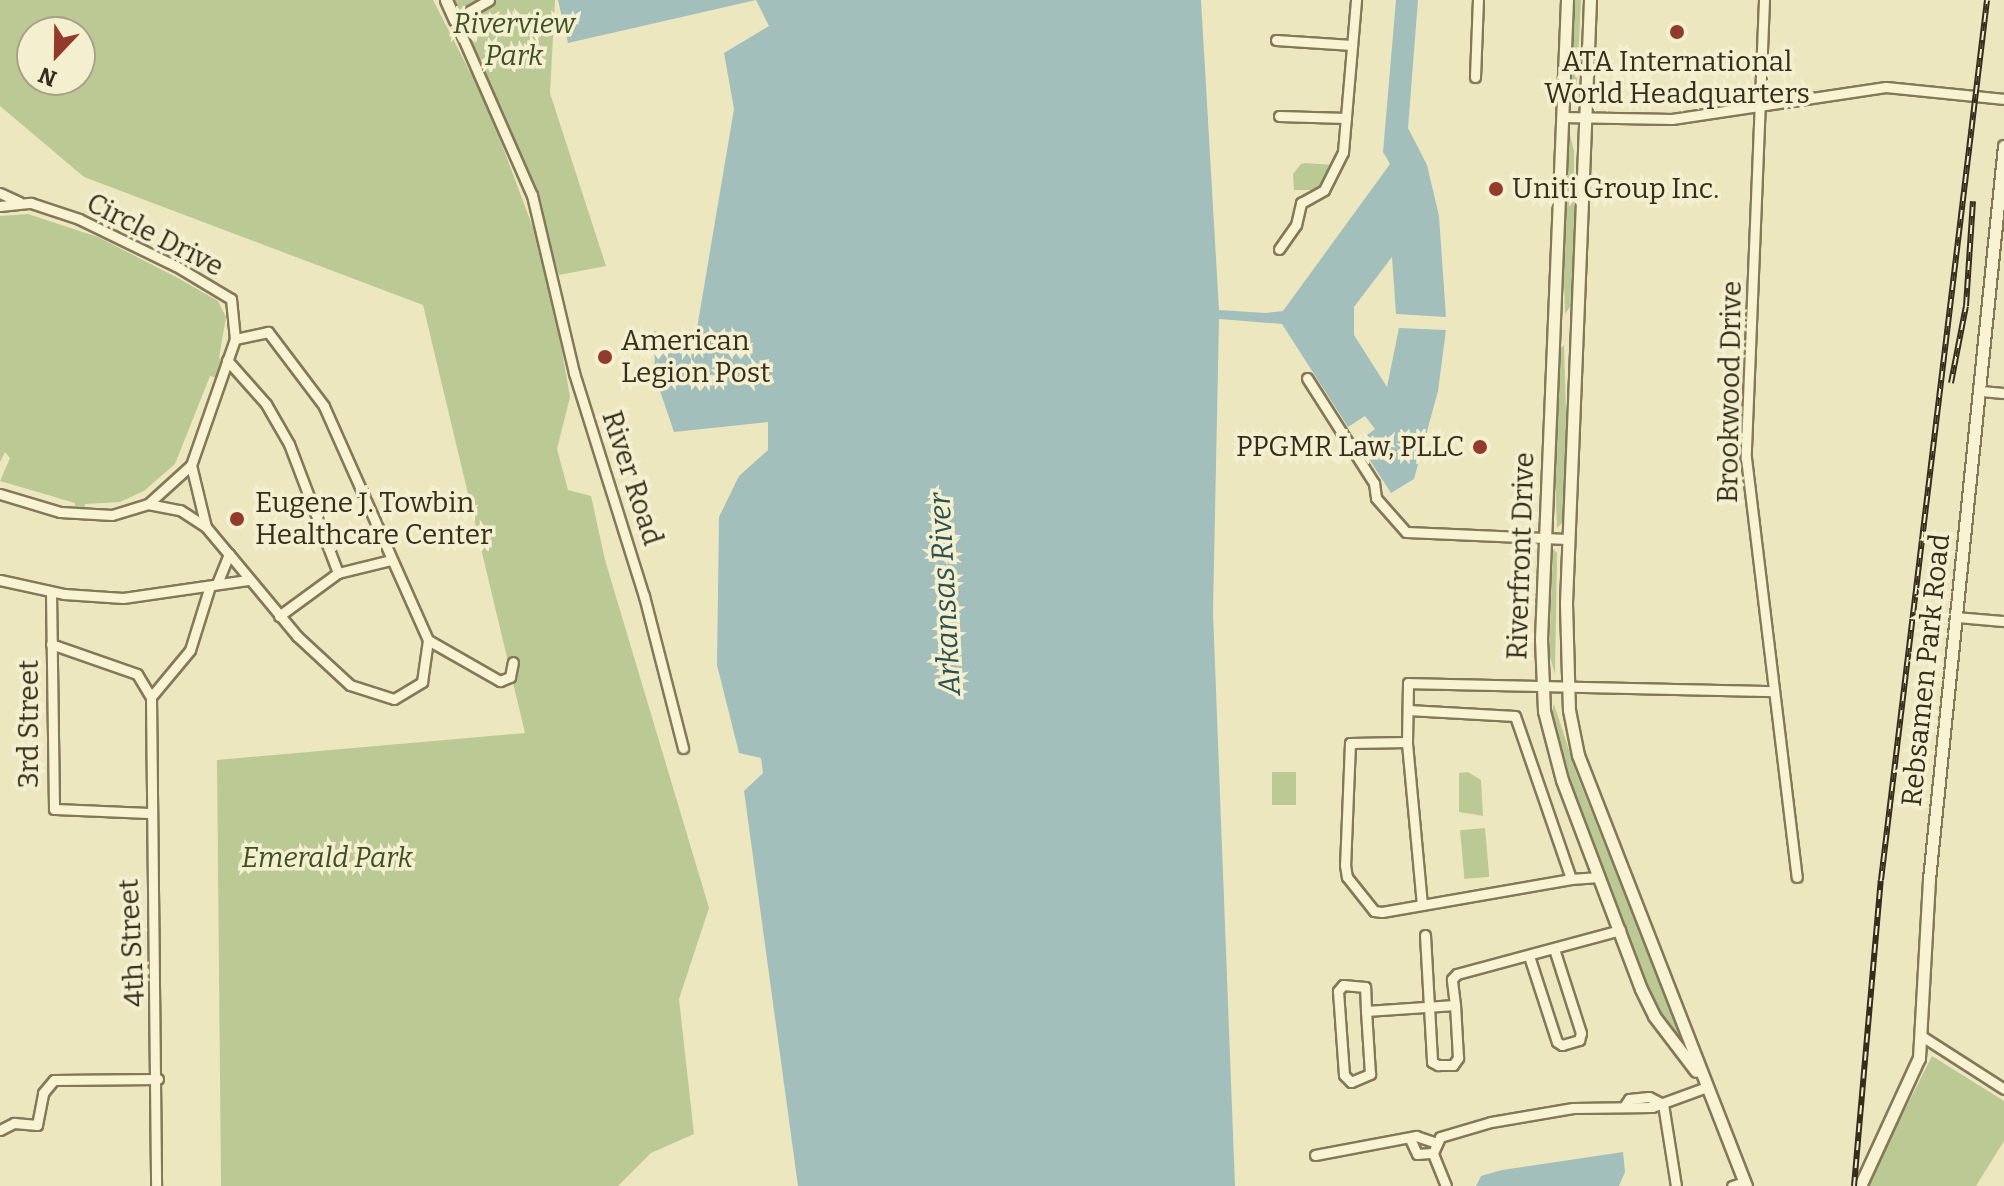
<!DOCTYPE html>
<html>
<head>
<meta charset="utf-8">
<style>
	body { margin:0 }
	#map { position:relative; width:2004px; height:1186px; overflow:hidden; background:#ede7c0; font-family:Bitter,serif }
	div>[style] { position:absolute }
	.green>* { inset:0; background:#bbca94; transform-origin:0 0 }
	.water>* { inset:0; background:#a3bfbb }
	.roads { filter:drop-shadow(2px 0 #857858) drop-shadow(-2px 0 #857858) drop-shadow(0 2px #857858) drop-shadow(0 -2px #857858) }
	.minor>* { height:9px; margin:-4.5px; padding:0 4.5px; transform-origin:4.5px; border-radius:4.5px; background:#f8f3d3 }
	.tertiary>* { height:11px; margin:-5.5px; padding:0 5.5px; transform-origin:5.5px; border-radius:5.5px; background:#f8f3d3 }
	.rail>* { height:6px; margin-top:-3px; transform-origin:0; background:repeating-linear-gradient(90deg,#f4f0cf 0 9px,#352d1d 0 18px); box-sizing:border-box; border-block:2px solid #352d1d }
	.dots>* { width:22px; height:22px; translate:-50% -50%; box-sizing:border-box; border:4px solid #f4f0cf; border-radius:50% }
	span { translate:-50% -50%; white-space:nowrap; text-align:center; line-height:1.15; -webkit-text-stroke:7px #f4f0cf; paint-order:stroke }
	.park-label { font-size:28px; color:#3e5124; font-style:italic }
	.poi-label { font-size:28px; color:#352d1d }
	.left { translate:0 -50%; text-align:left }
	.right { translate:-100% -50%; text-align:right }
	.street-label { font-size:28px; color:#352d1d }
	.water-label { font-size:30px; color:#2c5155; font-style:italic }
	.north { position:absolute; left:16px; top:16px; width:80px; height:80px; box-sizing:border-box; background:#f4f0cf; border:2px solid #a8a288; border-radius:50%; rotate:202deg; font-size:22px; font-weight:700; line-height:32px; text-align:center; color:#352d1d }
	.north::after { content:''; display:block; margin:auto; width:28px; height:36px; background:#933b2a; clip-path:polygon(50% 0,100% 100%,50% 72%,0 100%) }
</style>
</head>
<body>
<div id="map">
	<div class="green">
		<div style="clip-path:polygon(evenodd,0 0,433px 0,487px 105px,547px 265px,570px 397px,557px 449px,568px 490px,591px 496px,605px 560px,709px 908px,679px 999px,694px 1134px,651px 1153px,618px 1186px,221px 1186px,217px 760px,525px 733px,423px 305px,84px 177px,0 106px,0 0,32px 32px,80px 32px,80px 80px,32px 80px,32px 32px)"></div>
		<div style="clip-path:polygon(449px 0,555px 0,550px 93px,606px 266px,559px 275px,527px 170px)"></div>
		<div style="clip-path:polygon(1573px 0,1581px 0,1576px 103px,1571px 89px)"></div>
		<div style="clip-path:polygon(1569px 131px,1574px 151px,1574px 256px,1572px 304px,1565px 314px,1562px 211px)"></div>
		<div style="clip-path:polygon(1301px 164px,1305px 163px,1334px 165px,1317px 190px,1294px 190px,1293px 174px)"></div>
		<div style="clip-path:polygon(28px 214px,98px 237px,178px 278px,218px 301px,226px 317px,219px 358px,224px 360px,217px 378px,210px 376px,175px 464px,144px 491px,120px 502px,85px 504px,84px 511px,75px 510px,75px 503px,0 481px,10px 458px,5px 452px,0 462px,0 216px)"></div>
		<div style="clip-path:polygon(1564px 345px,1567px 448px,1564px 521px,1557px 528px,1553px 421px,1558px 351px)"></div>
		<div style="clip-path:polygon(1553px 549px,1557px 553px,1555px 674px,1549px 654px)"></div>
		<div style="clip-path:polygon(1554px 704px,1577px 775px,1688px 1054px,1651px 1003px,1567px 786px,1550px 719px)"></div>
		<div style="left:1272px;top:772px;width:24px;height:33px"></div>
		<div style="clip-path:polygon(1468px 772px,1481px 780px,1483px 816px,1459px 812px,1459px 773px)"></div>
		<div style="left:1485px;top:828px;width:49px;height:25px;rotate:85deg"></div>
		<div style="clip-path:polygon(1932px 1056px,2004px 1101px,2004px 1141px,1976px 1186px,1866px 1186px)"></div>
	</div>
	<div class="water">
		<div style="clip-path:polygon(558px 0,1201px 0,1219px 310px,1266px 313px,1283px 311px,1390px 164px,1383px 152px,1396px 0,1418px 0,1408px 128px,1427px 165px,1439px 216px,1446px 317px,1396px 314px,1392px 257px,1354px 307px,1354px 335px,1387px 387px,1399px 328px,1446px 330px,1438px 391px,1414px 479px,1391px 493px,1358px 442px,1375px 429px,1365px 416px,1348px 427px,1282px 324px,1219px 319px,1213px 612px,1235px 1186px,798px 1186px,744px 791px,763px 773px,761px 758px,739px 753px,717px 665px,719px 517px,739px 476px,768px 450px,768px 422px,674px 432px,655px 376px,654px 331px,694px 346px,734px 109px,724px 53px,769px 26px,756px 0,568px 43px)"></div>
		<div style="clip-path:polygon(1623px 1152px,1625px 1172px,1619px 1186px,1476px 1186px,1481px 1176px,1502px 1170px)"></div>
	</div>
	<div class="roads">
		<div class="minor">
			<div style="left:489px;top:0;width:39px;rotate:150deg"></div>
			<div style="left:455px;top:20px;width:191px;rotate:66.3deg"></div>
			<div style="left:532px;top:195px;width:183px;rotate:76.7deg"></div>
			<div style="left:574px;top:373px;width:234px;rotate:72.6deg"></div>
			<div style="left:644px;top:596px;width:157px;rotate:75.6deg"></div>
			<div style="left:1764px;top:0;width:458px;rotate:92.3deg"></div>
			<div style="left:1746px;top:458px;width:422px;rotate:83.1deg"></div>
			<div style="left:1276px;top:40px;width:76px;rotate:3.8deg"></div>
			<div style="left:1475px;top:77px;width:77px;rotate:-87.8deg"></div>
			<div style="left:1279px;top:116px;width:67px;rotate:1.7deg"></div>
			<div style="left:1562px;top:117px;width:110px;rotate:1deg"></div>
			<div style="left:1672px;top:119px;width:216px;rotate:-8.5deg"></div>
			<div style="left:1886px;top:87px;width:119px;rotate:5.8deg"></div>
			<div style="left:0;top:193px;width:21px;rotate:25deg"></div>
			<div style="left:0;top:206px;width:31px;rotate:-6deg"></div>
			<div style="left:31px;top:203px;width:51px;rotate:18.4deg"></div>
			<div style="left:79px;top:219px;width:108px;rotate:25.9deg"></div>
			<div style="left:176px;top:266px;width:64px;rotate:31deg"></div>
			<div style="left:231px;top:299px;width:40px;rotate:84.3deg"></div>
			<div style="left:235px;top:339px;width:133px;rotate:109.2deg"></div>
			<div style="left:191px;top:465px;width:64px;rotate:76.4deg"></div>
			<div style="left:206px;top:527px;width:35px;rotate:50deg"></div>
			<div style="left:229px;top:554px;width:32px;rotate:112deg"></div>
			<div style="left:1279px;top:249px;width:29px;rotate:-55deg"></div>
			<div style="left:1296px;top:225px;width:23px;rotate:-77deg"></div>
			<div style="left:1301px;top:203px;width:26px;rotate:-29deg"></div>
			<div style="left:1324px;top:190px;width:42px;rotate:-63.4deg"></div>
			<div style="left:1343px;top:152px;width:153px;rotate:-85.1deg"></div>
			<div style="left:227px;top:360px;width:59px;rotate:48.4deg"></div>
			<div style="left:266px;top:404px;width:46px;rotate:60.1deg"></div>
			<div style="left:289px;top:444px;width:138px;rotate:69.2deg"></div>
			<div style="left:1307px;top:378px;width:125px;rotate:57.5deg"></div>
			<div style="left:1374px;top:483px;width:15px;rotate:82deg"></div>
			<div style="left:1376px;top:498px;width:45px;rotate:48.6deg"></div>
			<div style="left:1406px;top:532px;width:162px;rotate:2.5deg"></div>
			<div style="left:1980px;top:391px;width:24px;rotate:5deg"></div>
			<div style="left:0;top:494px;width:63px;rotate:16.7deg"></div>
			<div style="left:60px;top:512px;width:52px;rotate:3.3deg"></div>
			<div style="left:112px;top:515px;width:38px;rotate:-17deg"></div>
			<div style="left:148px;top:504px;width:58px;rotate:-42.2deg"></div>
			<div style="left:148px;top:504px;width:33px;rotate:11deg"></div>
			<div style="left:180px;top:510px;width:31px;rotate:33deg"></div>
			<div style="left:229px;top:554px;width:107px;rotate:50.3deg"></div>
			<div style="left:297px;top:636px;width:72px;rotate:42.8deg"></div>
			<div style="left:350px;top:685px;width:46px;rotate:17.7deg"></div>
			<div style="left:394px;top:699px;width:33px;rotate:-31deg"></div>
			<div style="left:422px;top:682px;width:42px;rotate:-81.9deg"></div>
			<div style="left:428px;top:640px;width:256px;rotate:-114deg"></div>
			<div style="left:324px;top:406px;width:93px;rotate:-127.1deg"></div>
			<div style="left:268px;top:332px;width:34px;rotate:168deg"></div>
			<div style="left:0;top:580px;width:66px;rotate:12.3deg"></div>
			<div style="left:64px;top:594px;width:59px;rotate:3.9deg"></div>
			<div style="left:123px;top:598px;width:126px;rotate:-8.2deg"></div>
			<div style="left:51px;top:592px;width:217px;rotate:89.2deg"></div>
			<div style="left:54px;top:809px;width:96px;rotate:2.4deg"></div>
			<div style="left:279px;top:616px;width:73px;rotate:-36.1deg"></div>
			<div style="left:338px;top:573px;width:55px;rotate:-13.8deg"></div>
			<div style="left:1956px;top:617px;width:48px;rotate:4.8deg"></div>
			<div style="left:428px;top:640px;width:83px;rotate:29.7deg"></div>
			<div style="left:500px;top:681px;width:11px;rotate:-22deg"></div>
			<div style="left:510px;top:677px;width:15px;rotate:-79deg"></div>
			<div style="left:51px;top:644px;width:91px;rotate:19.2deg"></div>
			<div style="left:137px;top:674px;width:27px;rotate:59deg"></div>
			<div style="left:151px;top:697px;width:489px;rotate:89.4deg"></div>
			<div style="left:151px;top:697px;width:61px;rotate:-50.3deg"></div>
			<div style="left:190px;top:650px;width:64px;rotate:-72.7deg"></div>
			<div style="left:1408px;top:710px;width:107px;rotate:3.2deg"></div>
			<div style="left:1515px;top:716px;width:172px;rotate:71deg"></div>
			<div style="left:1407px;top:742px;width:59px;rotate:-89deg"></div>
			<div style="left:1408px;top:683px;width:364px;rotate:1.3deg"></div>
			<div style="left:1422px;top:905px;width:164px;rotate:-95.3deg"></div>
			<div style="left:1407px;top:742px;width:57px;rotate:179deg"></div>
			<div style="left:1350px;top:743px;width:122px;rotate:92.3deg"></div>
			<div style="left:1345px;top:865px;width:12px;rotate:81deg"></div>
			<div style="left:1347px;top:877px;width:43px;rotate:51.5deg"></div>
			<div style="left:1374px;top:911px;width:8px;rotate:7deg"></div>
			<div style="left:1382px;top:912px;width:192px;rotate:-9.9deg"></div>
			<div style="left:1571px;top:879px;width:28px;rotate:-4deg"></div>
			<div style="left:1425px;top:935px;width:127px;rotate:86.8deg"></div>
			<div style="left:1432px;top:1062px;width:7px;rotate:27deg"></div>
			<div style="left:1438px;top:1065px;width:15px"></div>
			<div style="left:1453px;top:1065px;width:9px;rotate:-54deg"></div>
			<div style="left:1458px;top:1058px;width:53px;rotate:-93.2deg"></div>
			<div style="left:1529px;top:956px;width:90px;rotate:72deg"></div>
			<div style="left:1557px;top:1042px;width:6px;rotate:31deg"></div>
			<div style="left:1562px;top:1045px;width:18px;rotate:-16deg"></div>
			<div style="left:1579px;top:1040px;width:7px;rotate:-74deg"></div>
			<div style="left:1581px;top:1033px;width:88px;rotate:-107.8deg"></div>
			<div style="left:1366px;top:1011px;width:24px;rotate:-92deg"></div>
			<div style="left:1365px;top:987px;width:22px;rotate:-175deg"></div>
			<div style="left:1343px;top:985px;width:8px;rotate:130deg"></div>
			<div style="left:1338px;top:991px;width:84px;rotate:85.9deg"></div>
			<div style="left:1344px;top:1075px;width:10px;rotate:45deg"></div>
			<div style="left:1351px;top:1082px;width:21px;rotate:-23deg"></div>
			<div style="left:1370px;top:1074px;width:63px;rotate:-93.6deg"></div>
			<div style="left:1366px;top:1011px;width:89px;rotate:-3.9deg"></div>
			<div style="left:1455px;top:1005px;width:26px;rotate:-97deg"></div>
			<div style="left:1452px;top:979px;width:7px;rotate:-45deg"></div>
			<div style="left:1457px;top:974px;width:169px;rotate:-15.1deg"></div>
			<div style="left:1920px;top:1035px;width:100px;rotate:32.7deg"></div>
			<div style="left:1625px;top:1105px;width:7px;rotate:-56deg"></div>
			<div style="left:1629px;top:1099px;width:20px;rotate:-6deg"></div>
			<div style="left:1649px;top:1097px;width:16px;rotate:27deg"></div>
			<div style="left:1663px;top:1104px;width:83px;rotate:81deg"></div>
			<div style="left:0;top:1130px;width:16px;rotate:-27deg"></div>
			<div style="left:14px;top:1123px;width:23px;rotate:5deg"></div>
			<div style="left:37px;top:1125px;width:33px;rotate:-79deg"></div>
			<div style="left:43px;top:1093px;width:17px;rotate:-50deg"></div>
			<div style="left:54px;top:1080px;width:104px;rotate:-0.6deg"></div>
			<div style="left:1411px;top:1141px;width:14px;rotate:65deg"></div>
			<div style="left:1417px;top:1154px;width:16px;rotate:-4deg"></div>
			<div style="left:1315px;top:1155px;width:103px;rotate:-10.7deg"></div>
			<div style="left:1416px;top:1136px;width:18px;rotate:19deg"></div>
			<div style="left:1446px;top:1186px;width:35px;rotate:-112deg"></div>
			<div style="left:1433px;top:1153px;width:17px;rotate:-66deg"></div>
			<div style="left:1440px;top:1137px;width:53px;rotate:-16.4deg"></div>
			<div style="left:1491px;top:1122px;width:83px;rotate:-9.7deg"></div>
			<div style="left:1573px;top:1108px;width:79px;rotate:-0.7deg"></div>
			<div style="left:1652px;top:1107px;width:59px;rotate:-20deg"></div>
			<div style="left:1732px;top:1186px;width:13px;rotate:-18deg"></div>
		</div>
		<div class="tertiary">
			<div style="left:446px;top:0;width:22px;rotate:66deg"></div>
			<div style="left:1567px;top:0;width:640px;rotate:92.33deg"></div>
			<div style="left:1541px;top:639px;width:72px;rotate:87.6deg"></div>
			<div style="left:1544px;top:711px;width:71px;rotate:75.4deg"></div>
			<div style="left:1562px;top:780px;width:223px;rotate:69.3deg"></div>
			<div style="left:1641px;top:989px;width:30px;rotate:64deg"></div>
			<div style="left:1654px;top:1016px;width:69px;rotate:52.6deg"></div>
			<div style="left:1590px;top:0;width:604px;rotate:92.28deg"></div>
			<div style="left:1566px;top:604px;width:106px;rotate:88.4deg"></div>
			<div style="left:1569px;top:710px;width:46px;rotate:78.7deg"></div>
			<div style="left:1578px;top:755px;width:463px;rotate:68.7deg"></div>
			<div style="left:1860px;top:1186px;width:141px;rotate:-65.3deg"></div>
			<div style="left:1919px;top:1058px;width:179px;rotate:-86.8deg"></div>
			<div style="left:1929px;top:879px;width:737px;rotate:-84.16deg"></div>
		</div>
	</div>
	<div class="rail">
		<div style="left:1951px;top:383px;width:78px;rotate:-79deg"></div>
		<div style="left:1966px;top:306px;width:105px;rotate:-86.2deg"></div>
		<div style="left:1854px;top:1186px;width:307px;rotate:-85deg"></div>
		<div style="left:1881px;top:880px;width:886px;rotate:-83.13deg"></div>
	</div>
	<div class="dots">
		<div style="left:1677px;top:32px;background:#933b2a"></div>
		<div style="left:1496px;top:189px;background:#933b2a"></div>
		<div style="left:605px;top:357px;background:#933b2a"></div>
		<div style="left:1480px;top:447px;background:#933b2a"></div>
		<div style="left:237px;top:519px;background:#933b2a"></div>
	</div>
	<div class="park-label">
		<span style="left:514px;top:40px">Riverview<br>Park</span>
		<span style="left:327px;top:858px">Emerald Park</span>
	</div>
	<div class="poi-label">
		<span style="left:1677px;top:78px">ATA International<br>World Headquarters</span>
		<span class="left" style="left:1512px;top:189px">Uniti Group Inc.</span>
		<span class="left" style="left:621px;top:357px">American<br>Legion Post</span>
		<span class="right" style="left:1464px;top:447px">PPGMR Law, PLLC</span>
		<span class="left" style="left:255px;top:519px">Eugene J. Towbin<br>Healthcare Center</span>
	</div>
	<div class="street-label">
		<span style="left:155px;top:235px;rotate:27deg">Circle Drive</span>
		<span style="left:1730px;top:392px;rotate:-89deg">Brookwood Drive</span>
		<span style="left:632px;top:478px;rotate:72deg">River Road</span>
		<span style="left:1521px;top:556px;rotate:-88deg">Riverfront Drive</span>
		<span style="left:1926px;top:670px;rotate:-84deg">Rebsamen Park Road</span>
		<span style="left:29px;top:724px;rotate:-90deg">3rd Street</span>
		<span style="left:132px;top:943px;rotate:-93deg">4th Street</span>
	</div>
	<div class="water-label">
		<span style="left:945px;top:594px;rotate:-93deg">Arkansas River</span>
	</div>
	<div class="north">N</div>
</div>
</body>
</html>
